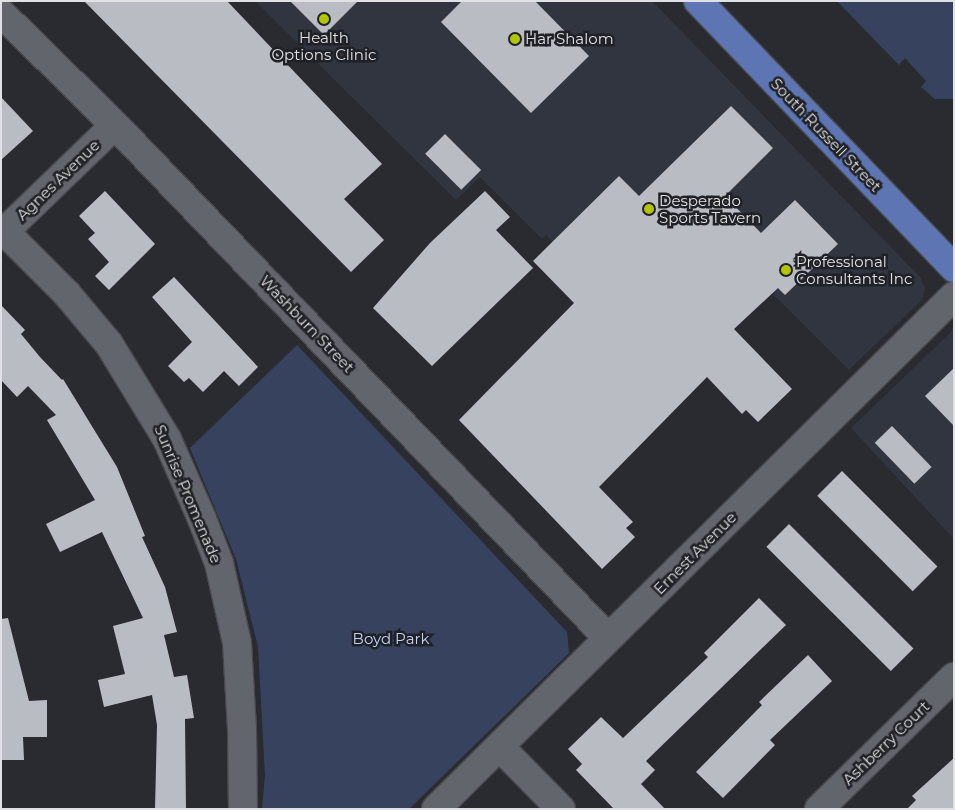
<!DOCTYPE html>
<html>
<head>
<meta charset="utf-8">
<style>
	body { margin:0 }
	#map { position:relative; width:955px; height:810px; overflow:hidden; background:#292b30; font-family:Montserrat,sans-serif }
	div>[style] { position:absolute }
	.built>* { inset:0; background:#303540 }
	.green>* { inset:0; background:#37435e }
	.building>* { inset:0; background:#b9bcc3; transform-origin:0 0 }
	.roads { filter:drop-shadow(1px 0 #47494d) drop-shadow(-1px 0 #47494d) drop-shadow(0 1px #47494d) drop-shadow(0 -1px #47494d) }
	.minor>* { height:28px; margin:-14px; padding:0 14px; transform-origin:14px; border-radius:14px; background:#62656b }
	.major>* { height:28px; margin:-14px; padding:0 14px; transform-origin:14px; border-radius:14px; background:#5e75b3 }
	.dots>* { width:14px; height:14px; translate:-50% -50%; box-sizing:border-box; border:2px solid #1f2126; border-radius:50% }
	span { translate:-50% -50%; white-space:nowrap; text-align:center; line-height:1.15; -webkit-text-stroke:5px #1f2126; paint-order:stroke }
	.poi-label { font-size:15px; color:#dfe1e4 }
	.left { translate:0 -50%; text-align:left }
	.street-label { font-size:15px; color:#dfe1e4 }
	.park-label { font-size:15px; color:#c1d2fb }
	.frame { position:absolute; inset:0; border:2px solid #dfe1e4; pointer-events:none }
</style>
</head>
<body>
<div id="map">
	<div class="built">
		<div style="clip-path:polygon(255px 1px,652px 1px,920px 277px,925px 288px,922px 300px,849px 370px,700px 221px,612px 307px,546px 235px,542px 239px,480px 177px,456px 200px)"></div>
		<div style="clip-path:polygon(954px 329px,954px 539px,851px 428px)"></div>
	</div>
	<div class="green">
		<div style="clip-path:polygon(837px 1px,954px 1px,954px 99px,935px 99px,921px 87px,926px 81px,905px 58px,899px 65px)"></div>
		<div style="clip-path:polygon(297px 345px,567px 632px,569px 653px,409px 809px,262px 809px,265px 775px,258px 647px,236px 559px,190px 448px)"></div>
	</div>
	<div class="building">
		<div style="clip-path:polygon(84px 1px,227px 1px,382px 164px,344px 199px,384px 240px,351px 272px)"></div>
		<div style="clip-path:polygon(290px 1px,358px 1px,324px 35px)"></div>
		<div style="clip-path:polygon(462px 1px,535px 1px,589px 56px,531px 113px,441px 22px)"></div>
		<div style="clip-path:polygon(1px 97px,33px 131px,1px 160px)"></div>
		<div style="clip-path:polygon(731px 106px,773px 148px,725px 196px,761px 233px,795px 200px,838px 244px,785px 295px,778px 288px,734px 329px,792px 389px,758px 422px,746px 410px,742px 414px,707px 377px,599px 487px,633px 522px,626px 528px,635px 537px,602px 569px,459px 420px,574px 303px,533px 261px,619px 176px,639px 196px)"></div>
		<div style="left:445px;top:134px;width:51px;height:28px;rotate:45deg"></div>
		<div style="clip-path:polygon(105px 191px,155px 244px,109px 290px,95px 276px,109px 262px,88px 239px,95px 233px,79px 216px)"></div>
		<div style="clip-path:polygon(485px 191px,510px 217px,496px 230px,533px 268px,432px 366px,373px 308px,430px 243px)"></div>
		<div style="clip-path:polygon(174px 277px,258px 367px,239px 386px,224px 371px,203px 392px,189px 378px,184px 382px,168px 366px,192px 342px,152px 297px)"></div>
		<div style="clip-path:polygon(1px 305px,25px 330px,21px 334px,40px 357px,62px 380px,63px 379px,117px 467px,145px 536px,142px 537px,165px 587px,177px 632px,164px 635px,174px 677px,187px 675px,194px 718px,185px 719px,186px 809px,155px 809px,157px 725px,152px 695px,104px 707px,98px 680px,125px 674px,113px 626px,143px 618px,102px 532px,60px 552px,46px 524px,95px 500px,47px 420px,56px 415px,28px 386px,17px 397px,1px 380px)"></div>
		<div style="clip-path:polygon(954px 368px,954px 426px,925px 396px)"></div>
		<div style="left:892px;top:426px;width:57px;height:24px;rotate:46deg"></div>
		<div style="left:842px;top:471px;width:135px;height:35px;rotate:45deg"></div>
		<div style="left:789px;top:524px;width:176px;height:32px;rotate:45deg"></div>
		<div style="clip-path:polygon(759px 598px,786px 625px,646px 761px,655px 770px,641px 784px,665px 809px,614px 809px,576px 770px,582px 764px,568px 749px,601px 717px,623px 738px,708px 657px,704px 653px)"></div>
		<div style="clip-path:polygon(8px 618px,29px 701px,47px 700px,47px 737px,23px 737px,24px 760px,1px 760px,1px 619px)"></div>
		<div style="clip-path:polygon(808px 655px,832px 681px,770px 740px,775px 745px,723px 798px,696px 772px,762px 705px,759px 702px)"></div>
		<div style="clip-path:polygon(954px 758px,954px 809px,907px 809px,916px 800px,912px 796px)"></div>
	</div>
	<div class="roads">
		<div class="minor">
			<div style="left:1px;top:13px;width:160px;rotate:44.5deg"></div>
			<div style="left:115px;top:125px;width:711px;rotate:46.14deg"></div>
			<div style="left:5px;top:232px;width:88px;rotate:45deg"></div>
			<div style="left:67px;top:294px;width:65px;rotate:50deg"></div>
			<div style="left:109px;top:344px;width:111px;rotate:58.6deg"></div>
			<div style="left:167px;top:439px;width:87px;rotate:66.4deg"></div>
			<div style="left:202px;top:519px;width:47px;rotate:68.9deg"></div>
			<div style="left:219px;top:563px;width:82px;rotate:77.3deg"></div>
			<div style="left:237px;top:643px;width:86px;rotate:86.7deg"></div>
			<div style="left:242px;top:729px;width:80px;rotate:89.3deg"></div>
			<div style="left:1px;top:235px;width:158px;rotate:-44deg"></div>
			<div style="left:500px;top:747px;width:87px;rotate:45.5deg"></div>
			<div style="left:436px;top:809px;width:729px;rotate:-44.72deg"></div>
			<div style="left:819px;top:809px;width:189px;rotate:-44.4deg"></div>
		</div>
		<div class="major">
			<div style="left:698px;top:1px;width:370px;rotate:46.2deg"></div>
		</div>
	</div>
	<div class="dots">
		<div style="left:324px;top:19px;background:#b1c500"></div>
		<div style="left:515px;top:39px;background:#b1c500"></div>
		<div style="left:649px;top:209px;background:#b1c500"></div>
		<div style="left:786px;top:270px;background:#b1c500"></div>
	</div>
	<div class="poi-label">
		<span style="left:324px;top:46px">Health<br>Options Clinic</span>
		<span class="left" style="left:525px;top:39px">Har Shalom</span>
		<span class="left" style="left:659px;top:209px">Desperado<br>Sports Tavern</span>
		<span class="left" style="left:796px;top:270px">Professional<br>Consultants Inc</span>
	</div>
	<div class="street-label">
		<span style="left:826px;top:135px;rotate:46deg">South Russell Street</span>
		<span style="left:58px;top:180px;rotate:-44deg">Agnes Avenue</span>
		<span style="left:307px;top:324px;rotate:46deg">Washburn Street</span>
		<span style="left:188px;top:494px;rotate:67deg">Sunrise Promenade</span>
		<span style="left:695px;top:553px;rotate:-45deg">Ernest Avenue</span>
		<span style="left:886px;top:743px;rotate:-44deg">Ashberry Court</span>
	</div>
	<div class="park-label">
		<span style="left:391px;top:639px">Boyd Park</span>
	</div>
	<div class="frame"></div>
</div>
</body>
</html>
